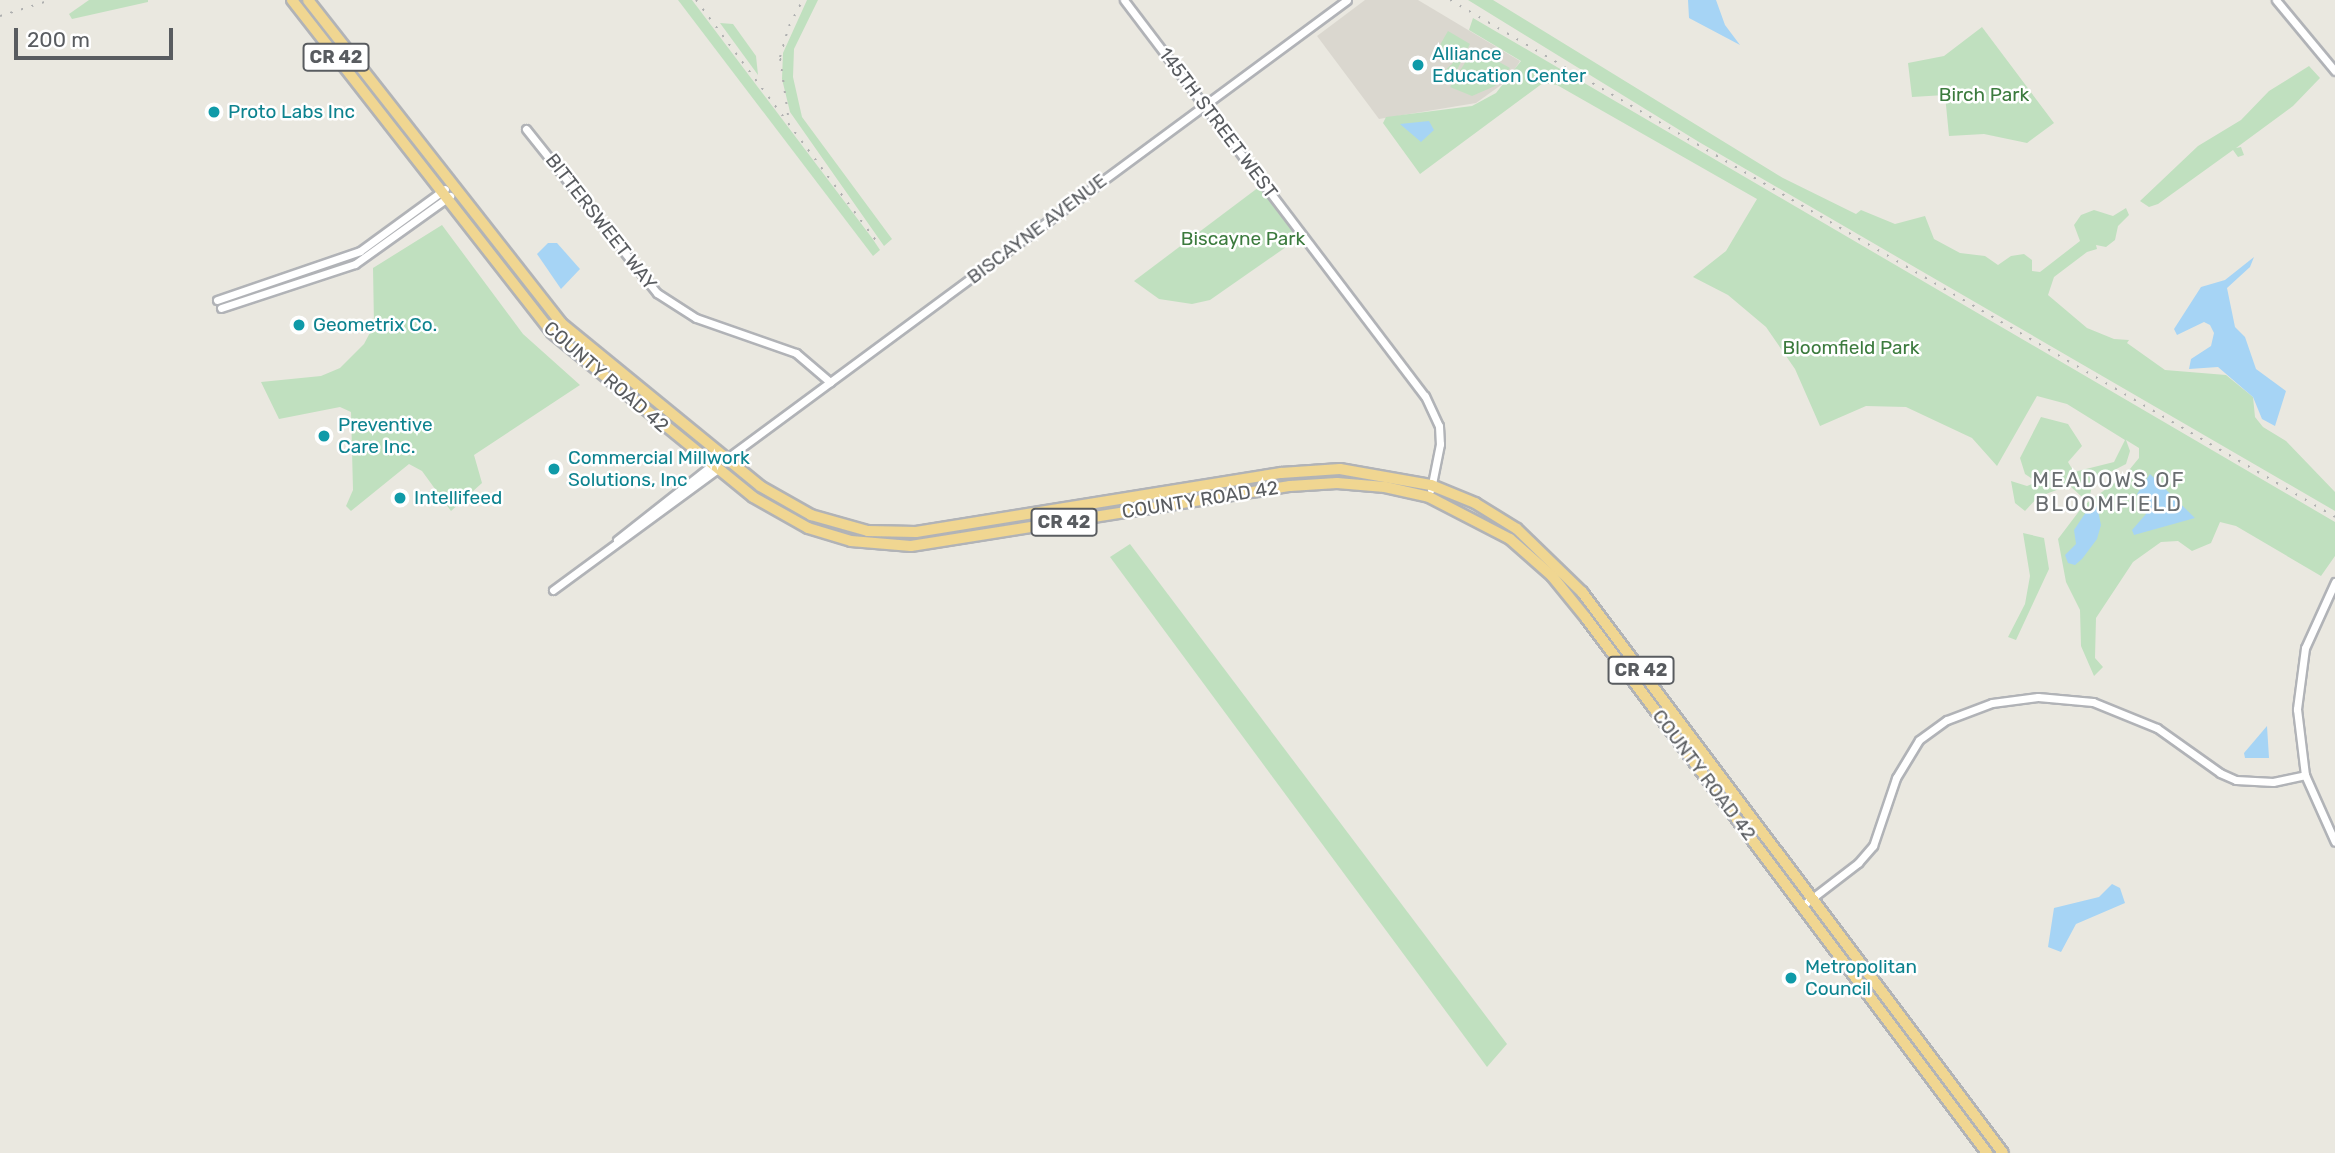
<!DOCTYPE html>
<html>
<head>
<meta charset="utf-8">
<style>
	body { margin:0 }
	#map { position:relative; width:2335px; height:1153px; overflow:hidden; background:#eae8e0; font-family:Rubik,sans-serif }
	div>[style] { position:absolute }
	.education>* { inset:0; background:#dad7cf }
	.green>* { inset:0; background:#c0e0bf }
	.water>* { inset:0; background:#a6d4f5 }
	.roads { filter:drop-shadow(2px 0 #b1b3b7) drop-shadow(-2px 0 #b1b3b7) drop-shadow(0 2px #b1b3b7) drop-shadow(0 -2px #b1b3b7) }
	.minor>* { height:7px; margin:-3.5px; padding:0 3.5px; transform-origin:3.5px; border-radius:3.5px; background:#fff }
	.highway>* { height:10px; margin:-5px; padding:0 5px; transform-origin:5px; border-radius:5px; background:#f0d691 }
	.rail>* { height:2px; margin-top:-1px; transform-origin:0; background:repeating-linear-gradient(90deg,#afb0b0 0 2px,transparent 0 11px) }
	.dots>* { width:19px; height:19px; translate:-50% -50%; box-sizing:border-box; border:4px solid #fff; border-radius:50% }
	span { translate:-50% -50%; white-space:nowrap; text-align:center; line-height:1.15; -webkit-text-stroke:5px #fff; paint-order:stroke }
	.shield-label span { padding:2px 5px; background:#fff; border:2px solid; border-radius:5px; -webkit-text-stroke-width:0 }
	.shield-label { font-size:18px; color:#595c60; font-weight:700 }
	.culture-label { font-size:19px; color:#0d838f }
	.left { translate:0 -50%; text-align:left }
	.park-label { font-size:19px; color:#3c7b3e }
	.street-label { font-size:19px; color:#595c60 }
	.neighbourhood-label { font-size:21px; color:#6a6e71; letter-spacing:2px }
	.scale { position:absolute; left:14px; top:28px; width:159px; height:32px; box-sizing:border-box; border:4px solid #595c60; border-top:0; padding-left:9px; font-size:21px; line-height:24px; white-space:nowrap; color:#595c60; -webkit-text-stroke:5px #fff; paint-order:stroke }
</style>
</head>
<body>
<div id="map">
	<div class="education">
		<div style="clip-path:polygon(1365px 0,1418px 0,1520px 61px,1508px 80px,1476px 103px,1379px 119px,1317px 36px)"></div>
	</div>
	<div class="green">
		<div style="clip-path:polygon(89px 0,148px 0,148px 2px,72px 19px,69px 14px)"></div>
		<div style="clip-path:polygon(678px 0,692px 0,872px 238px,880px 250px,873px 256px)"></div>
		<div style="clip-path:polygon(807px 0,818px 0,794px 49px,793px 77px,802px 117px,892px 239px,884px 246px,790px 112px,782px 79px,783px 53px)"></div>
		<div style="clip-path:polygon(1468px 0,1493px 0,1783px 178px,1856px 214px,1861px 210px,1895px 224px,1925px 216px,1934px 239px,1960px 253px,1985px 256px,1998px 265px,2011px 256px,2024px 254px,2032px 260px,2032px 271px,2040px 272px,2080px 241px,2074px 225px,2081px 215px,2094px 210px,2113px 216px,2126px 208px,2129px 215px,2118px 226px,2115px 240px,2106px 247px,2096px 245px,2097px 249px,2087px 252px,2054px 277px,2048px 295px,2087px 328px,2114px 339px,2129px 340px,2127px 343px,2165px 370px,2226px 375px,2253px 397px,2255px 417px,2263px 427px,2286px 441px,2335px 492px,2335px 511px,1699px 142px)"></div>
		<div style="clip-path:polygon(1473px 18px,2335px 522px,2335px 556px,2321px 576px,2236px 526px,2220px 522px,2211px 543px,2192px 551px,2178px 541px,2161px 542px,2133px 562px,2096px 618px,2095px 658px,2103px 667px,2094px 676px,2081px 646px,2080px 610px,2066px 582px,2058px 539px,2083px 506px,2125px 475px,2139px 458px,2139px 448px,2126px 440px,2130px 451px,2126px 464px,2093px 481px,2090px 495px,2082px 497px,2070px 486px,2062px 488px,2038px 497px,2025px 511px,2015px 503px,2011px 481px,2027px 486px,2037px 482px,2025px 474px,2020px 458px,2041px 417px,2068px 424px,2079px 441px,2082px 446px,2068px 462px,2074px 472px,2114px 462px,2125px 440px,2067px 404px,2037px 396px,1997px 466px,1972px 438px,1906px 407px,1866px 406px,1820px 426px,1795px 369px,1766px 327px,1728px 295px,1693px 277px,1726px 251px,1757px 199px,1557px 85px,1543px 83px,1420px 174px,1383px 123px,1386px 117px,1472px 106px,1496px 93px,1521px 61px,1469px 30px)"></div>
		<div style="clip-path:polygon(720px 23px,733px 24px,756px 56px,758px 75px)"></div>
		<div style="clip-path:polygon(1982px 27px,2054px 123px,2027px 143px,1984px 134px,1949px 136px,1945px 95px,1912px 97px,1908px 63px,1944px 56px)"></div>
		<div style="clip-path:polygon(1448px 31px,1470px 44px,1456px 72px,1447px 79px,1442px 73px,1452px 64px,1459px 51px,1452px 60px,1437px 50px)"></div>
		<div style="clip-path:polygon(1474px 48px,1510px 68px,1495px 86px,1472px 96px,1450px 87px)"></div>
		<div style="clip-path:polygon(2309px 66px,2320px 78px,2293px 106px,2236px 148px,2241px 147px,2244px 155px,2238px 157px,2233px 150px,2158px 204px,2149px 207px,2140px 201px,2198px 146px,2241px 120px,2269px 91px)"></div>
		<div style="clip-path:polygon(1259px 187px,1299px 238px,1210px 300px,1192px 304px,1159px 299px,1134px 281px)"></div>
		<div style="clip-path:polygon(442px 225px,523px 334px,580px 385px,474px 455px,482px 483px,451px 511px,422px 471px,409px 464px,351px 511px,346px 506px,353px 490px,351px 412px,340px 407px,279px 419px,261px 382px,321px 376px,340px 368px,364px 344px,374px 325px,373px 268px)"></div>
		<div style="clip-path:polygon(2023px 533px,2044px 538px,2049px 569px,2016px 640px,2008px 637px,2025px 604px,2030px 576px)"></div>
		<div style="clip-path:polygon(1130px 544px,1507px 1044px,1487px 1067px,1110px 557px)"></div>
	</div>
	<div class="water">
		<div style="clip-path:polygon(1688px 0,1716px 0,1725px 25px,1740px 45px,1689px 18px)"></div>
		<div style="clip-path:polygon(1429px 121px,1434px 130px,1421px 142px,1400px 124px)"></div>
		<div style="clip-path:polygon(548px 243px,557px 243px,580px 269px,561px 289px,537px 254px)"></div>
		<div style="clip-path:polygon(2254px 257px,2250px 267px,2227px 288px,2235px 327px,2245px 337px,2256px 369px,2286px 391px,2275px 426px,2262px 419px,2253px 397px,2218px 367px,2189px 369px,2191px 359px,2211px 346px,2214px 333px,2210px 325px,2204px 322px,2177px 335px,2174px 329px,2201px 287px,2225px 280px)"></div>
		<div style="clip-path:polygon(2150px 474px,2195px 518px,2134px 535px,2132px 530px,2146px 514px,2137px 494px)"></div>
		<div style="clip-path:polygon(2097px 506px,2101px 525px,2097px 539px,2082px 559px,2075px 565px,2068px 563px,2065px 555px,2076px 544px,2074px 530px,2088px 509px)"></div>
		<div style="clip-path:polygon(2267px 726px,2269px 758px,2245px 758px,2244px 753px)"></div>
		<div style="clip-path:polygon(2112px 884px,2120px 888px,2125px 903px,2076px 924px,2061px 952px,2048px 947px,2054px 908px,2099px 897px)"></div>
	</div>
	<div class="roads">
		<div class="minor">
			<div style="left:1124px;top:0;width:497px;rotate:52.8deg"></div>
			<div style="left:1425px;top:396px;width:33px;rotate:65deg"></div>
			<div style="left:1439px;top:426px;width:18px;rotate:87deg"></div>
			<div style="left:1440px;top:444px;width:46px;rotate:101.3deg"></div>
			<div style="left:2276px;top:0;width:92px;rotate:50.3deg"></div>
			<div style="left:526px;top:129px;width:210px;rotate:51.4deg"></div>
			<div style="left:657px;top:293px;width:46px;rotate:32.7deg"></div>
			<div style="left:696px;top:318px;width:106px;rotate:19.3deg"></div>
			<div style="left:796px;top:353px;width:45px;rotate:40.5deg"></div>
			<div style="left:217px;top:300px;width:151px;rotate:-18.9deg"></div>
			<div style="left:360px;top:251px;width:105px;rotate:-36.1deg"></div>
			<div style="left:221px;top:308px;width:141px;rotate:-18.2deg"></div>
			<div style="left:355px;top:264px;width:117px;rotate:-35.6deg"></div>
			<div style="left:726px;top:459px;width:772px;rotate:-36.47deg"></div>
			<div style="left:617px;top:540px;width:121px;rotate:-38.3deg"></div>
			<div style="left:2335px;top:582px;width:72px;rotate:114.4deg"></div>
			<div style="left:2305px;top:648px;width:62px;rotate:97.5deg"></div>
			<div style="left:2297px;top:709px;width:66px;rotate:83.1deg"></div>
			<div style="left:2305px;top:775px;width:73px;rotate:65.9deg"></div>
			<div style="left:553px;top:590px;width:205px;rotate:-36.3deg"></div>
			<div style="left:1802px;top:906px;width:71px;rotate:-37.5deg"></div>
			<div style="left:1858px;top:863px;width:23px;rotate:-49deg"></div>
			<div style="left:1873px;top:846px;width:72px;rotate:-71.3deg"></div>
			<div style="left:1896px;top:778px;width:44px;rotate:-58.8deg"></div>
			<div style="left:1919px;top:740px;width:34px;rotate:-36deg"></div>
			<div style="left:1947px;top:720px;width:48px;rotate:-20.7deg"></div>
			<div style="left:1992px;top:703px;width:46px;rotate:-7.4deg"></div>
			<div style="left:2038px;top:697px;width:55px;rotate:5.2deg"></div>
			<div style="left:2093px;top:702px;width:69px;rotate:22.1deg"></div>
			<div style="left:2157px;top:728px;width:77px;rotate:35.5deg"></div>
			<div style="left:2220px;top:773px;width:17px;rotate:24deg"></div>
			<div style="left:2236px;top:780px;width:37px;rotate:3deg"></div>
			<div style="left:2273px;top:782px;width:33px;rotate:-12deg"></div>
		</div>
		<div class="highway">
			<div style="left:292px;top:0;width:422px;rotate:52deg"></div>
			<div style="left:552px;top:333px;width:259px;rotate:39.2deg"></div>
			<div style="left:753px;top:497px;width:63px;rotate:29.4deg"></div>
			<div style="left:808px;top:528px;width:45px;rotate:16.8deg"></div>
			<div style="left:851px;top:541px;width:60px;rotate:4.8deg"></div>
			<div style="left:911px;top:546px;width:384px;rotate:-9deg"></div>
			<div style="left:1290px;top:486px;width:47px;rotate:-3.7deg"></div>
			<div style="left:1337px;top:483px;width:48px;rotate:4.8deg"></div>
			<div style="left:1385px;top:487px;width:45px;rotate:12.8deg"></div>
			<div style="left:1429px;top:497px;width:91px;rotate:27.4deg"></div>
			<div style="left:1510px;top:539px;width:56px;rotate:41.4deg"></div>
			<div style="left:1552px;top:576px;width:54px;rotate:51deg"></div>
			<div style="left:1586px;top:618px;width:669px;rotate:53.15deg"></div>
			<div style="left:308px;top:0;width:410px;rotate:51.9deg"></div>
			<div style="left:561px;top:323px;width:257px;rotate:39.3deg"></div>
			<div style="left:760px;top:486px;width:59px;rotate:29.6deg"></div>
			<div style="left:811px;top:515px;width:59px;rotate:15.7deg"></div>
			<div style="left:868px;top:531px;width:48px;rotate:1.2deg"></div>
			<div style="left:916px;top:532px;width:370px;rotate:-9.2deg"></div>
			<div style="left:1281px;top:473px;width:59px;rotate:-3.9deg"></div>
			<div style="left:1340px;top:469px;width:92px;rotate:10deg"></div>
			<div style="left:1431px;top:485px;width:48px;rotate:22.2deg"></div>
			<div style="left:1475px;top:503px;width:49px;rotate:31.8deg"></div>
			<div style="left:1517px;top:529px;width:91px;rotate:44.1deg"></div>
			<div style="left:1582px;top:592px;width:701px;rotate:53.11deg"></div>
		</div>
	</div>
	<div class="rail">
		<div style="left:696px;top:0;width:304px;rotate:53.2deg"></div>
		<div style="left:1450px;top:0;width:1025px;rotate:30.29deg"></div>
		<div style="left:0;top:16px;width:53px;rotate:-17.4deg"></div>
		<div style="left:788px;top:115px;width:59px;rotate:-97.9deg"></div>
		<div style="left:780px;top:57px;width:32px;rotate:-74deg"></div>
		<div style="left:789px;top:26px;width:30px;rotate:-62deg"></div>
	</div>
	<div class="dots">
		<div style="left:1418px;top:65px;background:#0f9aa8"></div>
		<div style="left:214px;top:112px;background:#0f9aa8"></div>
		<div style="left:299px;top:325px;background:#0f9aa8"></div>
		<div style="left:324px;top:436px;background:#0f9aa8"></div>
		<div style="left:554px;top:469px;background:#0f9aa8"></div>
		<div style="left:400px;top:498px;background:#0f9aa8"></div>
		<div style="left:1791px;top:978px;background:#0f9aa8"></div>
	</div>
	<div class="shield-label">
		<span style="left:336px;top:57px">CR 42</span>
		<span style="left:1064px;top:522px">CR 42</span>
		<span style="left:1641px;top:670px">CR 42</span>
	</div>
	<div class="culture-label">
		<span class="left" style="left:1432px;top:65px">Alliance<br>Education Center</span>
		<span class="left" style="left:228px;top:112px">Proto Labs Inc</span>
		<span class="left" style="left:313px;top:325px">Geometrix Co.</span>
		<span class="left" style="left:338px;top:436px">Preventive<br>Care Inc.</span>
		<span class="left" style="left:568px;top:469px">Commercial Millwork<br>Solutions, Inc</span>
		<span class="left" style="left:414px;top:498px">Intellifeed</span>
		<span class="left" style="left:1805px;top:978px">Metropolitan<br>Council</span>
	</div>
	<div class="park-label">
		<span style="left:1984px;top:95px">Birch Park</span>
		<span style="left:1243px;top:239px">Biscayne Park</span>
		<span style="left:1851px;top:348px">Bloomfield Park</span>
	</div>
	<div class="street-label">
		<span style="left:1218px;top:123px;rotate:53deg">145TH STREET WEST</span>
		<span style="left:601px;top:222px;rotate:52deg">BITTERSWEET WAY</span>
		<span style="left:1037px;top:229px;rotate:-37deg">BISCAYNE AVENUE</span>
		<span style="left:606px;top:377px;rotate:41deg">COUNTY ROAD 42</span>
		<span style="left:1200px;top:500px;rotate:-9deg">COUNTY ROAD 42</span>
		<span style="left:1704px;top:775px;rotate:53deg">COUNTY ROAD 42</span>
	</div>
	<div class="neighbourhood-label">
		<span style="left:2109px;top:492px">MEADOWS OF<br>BLOOMFIELD</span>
	</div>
	<div class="scale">200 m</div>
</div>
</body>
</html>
